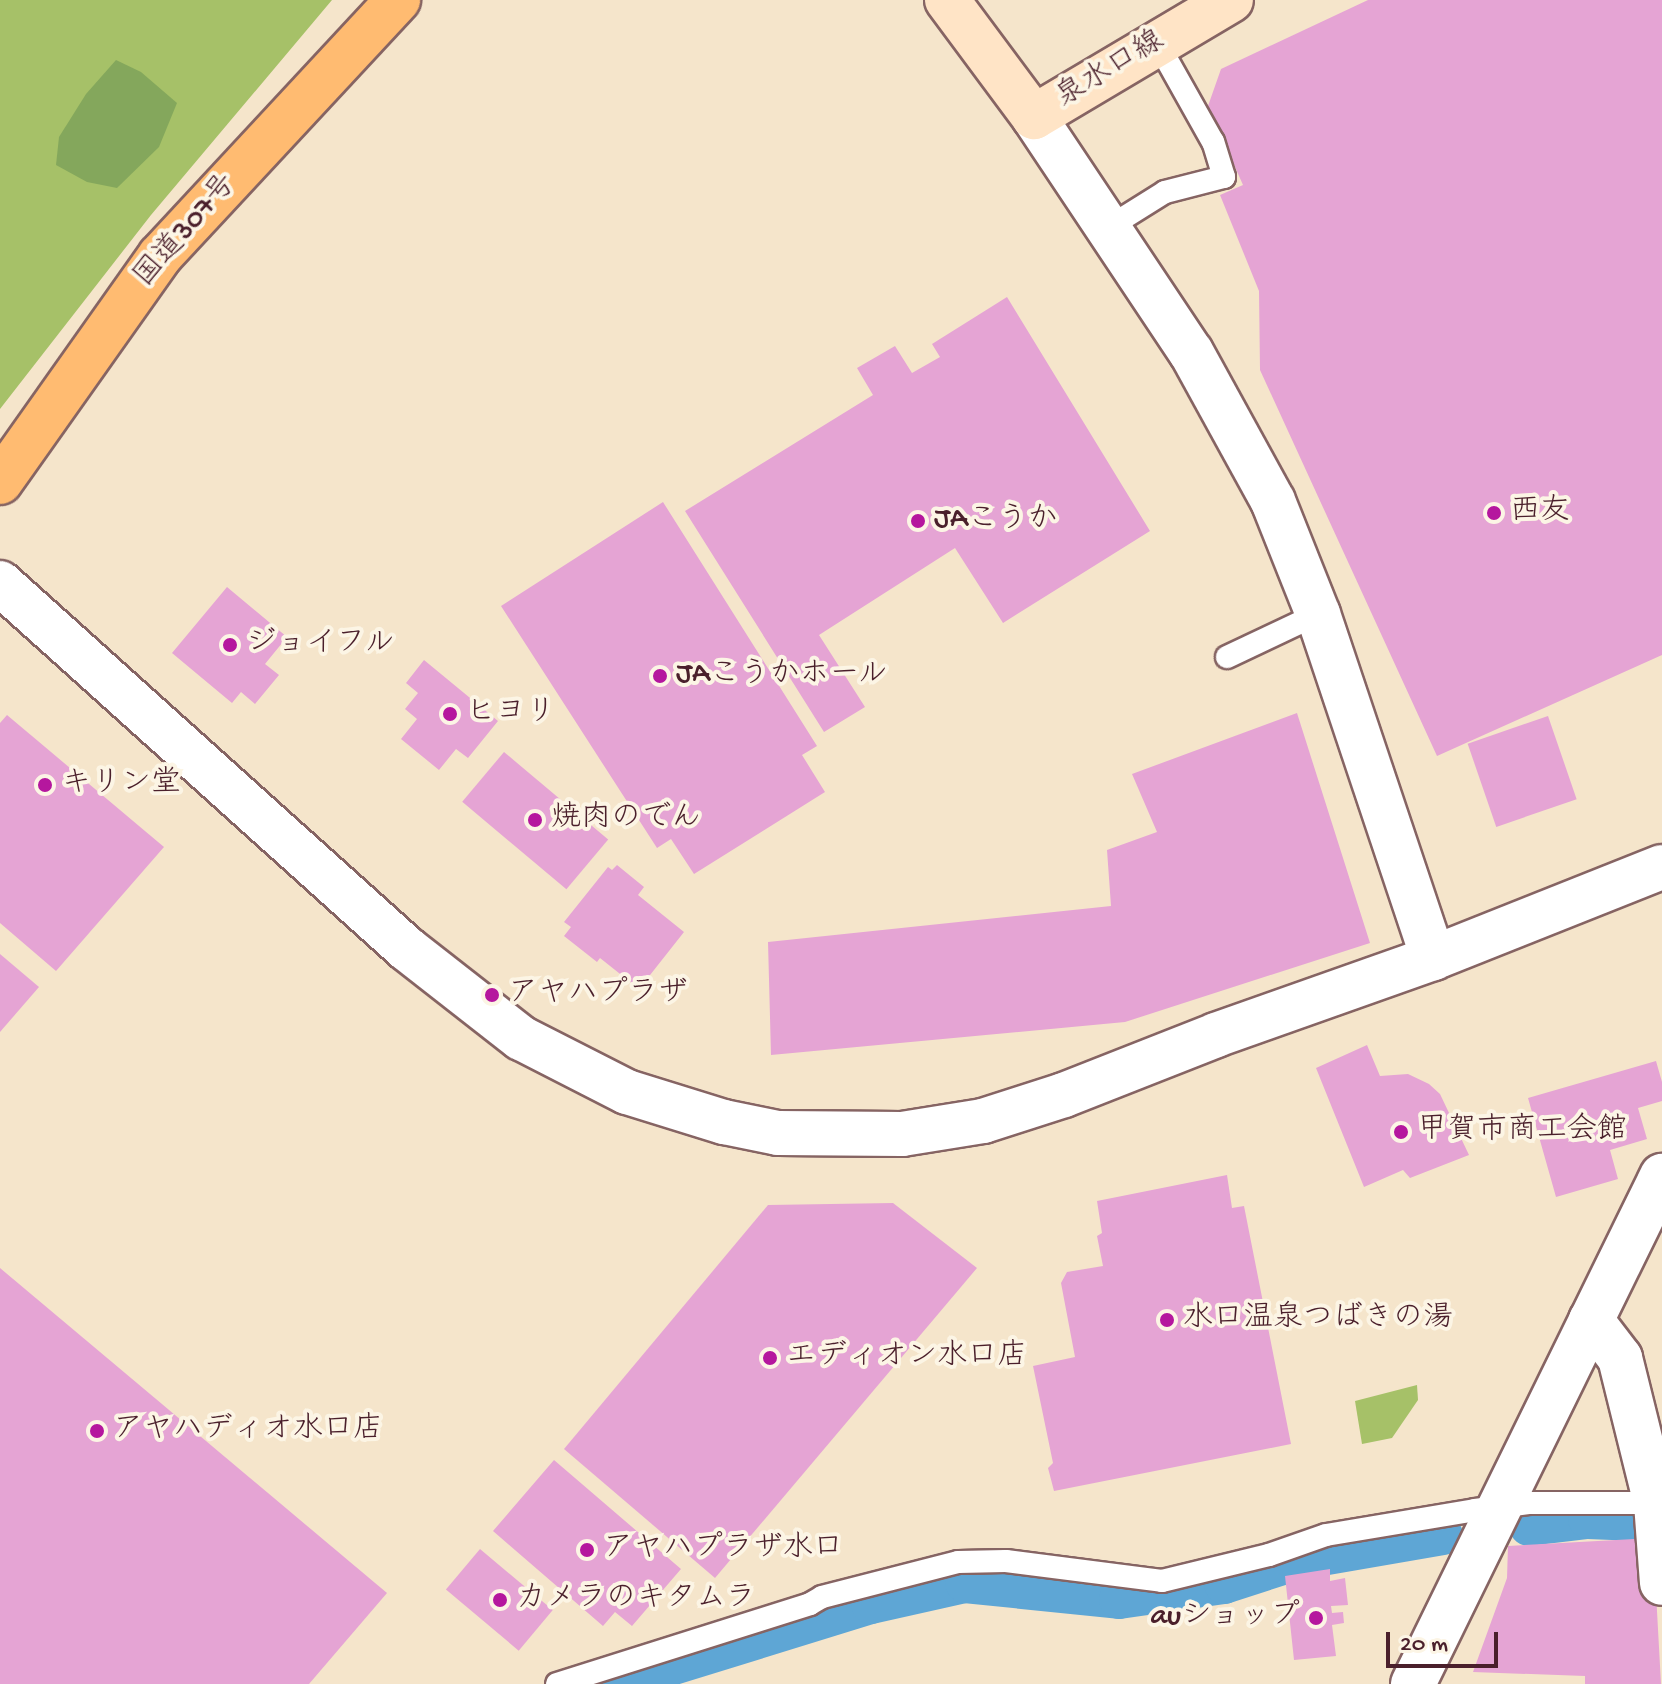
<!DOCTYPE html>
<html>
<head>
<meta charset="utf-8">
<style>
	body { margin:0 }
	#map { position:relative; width:1662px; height:1684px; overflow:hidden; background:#f5e5cb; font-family:"Gochi Hand","Klee One",sans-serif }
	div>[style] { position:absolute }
	.green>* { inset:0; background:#a6c168 }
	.forest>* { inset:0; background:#84a75c }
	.canal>* { height:40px; margin:-20px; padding:0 20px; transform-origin:20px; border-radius:20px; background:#5ea6d5 }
	.building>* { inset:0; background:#e5a4d4; transform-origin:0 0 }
	.roads { filter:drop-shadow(2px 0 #866463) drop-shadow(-2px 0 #866463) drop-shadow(0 2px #866463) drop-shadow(0 -2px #866463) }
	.service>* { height:22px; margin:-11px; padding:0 11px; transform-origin:11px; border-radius:11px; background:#fff }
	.minor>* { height:44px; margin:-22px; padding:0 22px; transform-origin:22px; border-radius:22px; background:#fff }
	.tertiary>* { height:44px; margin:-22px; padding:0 22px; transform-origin:22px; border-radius:22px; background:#fff }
	.secondary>* { height:44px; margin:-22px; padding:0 22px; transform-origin:22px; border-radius:22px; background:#ffe4c6 }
	.trunk>* { height:44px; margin:-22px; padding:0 22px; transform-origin:22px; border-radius:22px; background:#ffbb71 }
	.dots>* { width:22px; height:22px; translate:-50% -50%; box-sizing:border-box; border:4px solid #fcf5e5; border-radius:50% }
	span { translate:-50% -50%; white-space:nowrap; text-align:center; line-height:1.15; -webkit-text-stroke:8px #fcf5e5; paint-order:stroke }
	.street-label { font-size:30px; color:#4a1f2b }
	.poi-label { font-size:30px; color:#4a1f2b }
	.left { translate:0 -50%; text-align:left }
	.right { translate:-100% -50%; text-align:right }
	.scale { position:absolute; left:1386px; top:1632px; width:112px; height:36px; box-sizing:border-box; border:4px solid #4a1f2b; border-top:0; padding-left:10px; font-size:24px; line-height:28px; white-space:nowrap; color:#4a1f2b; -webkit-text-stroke:6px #fcf5e5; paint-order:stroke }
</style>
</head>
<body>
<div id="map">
	<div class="green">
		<div style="clip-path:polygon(0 0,332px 0,151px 215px,0 409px)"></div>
		<div style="clip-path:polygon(1417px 1385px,1418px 1400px,1392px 1438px,1362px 1444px,1355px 1401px)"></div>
	</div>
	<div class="forest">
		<div style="clip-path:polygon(116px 60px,141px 72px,177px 103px,159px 147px,117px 188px,87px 182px,56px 165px,59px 137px,86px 94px)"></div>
	</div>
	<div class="canal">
		<div style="left:1529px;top:1526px;width:59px;rotate:-6.8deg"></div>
		<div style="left:1588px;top:1519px;width:74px;rotate:2.3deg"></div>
		<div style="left:612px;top:1684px;width:271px;rotate:-17.2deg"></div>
		<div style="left:871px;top:1604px;width:96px;rotate:-12.6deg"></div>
		<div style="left:965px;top:1583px;width:155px;rotate:5.9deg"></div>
		<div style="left:1119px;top:1599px;width:106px;rotate:-8.1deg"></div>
		<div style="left:1224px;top:1584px;width:78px;rotate:-18deg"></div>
		<div style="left:1298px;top:1560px;width:147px;rotate:-9.8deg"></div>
	</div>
	<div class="building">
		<div style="clip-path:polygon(1368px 0,1662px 0,1662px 655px,1437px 756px,1260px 370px,1259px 291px,1220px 195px,1243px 185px,1208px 106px,1221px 69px)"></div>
		<div style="clip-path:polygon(1007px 297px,1150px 531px,1003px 623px,955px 548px,819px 635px,865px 707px,824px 732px,685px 511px,873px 395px,857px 368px,895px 346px,912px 373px,940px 357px,932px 344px)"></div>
		<div style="clip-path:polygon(663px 502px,817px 746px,802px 755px,825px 792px,694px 874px,671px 839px,657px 848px,501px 606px)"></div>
		<div style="clip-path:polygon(227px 587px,287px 637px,265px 664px,279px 675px,255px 704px,241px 692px,232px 703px,172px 653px)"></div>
		<div style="clip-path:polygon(424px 660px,498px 721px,468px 758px,456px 749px,439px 770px,401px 739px,417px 719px,405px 709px,418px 693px,406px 683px)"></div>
		<div style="clip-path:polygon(1297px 713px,1370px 943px,1125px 1022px,771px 1055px,768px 942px,1111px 906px,1107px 850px,1157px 832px,1132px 774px)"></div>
		<div style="clip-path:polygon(7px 715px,164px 847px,56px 971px,0 923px,0 723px)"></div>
		<div style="left:1548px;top:716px;width:88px;height:85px;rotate:71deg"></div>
		<div style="left:504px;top:752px;width:136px;height:65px;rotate:40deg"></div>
		<div style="clip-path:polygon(617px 865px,644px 887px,638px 895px,684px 932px,639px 989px,600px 958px,597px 962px,564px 936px,571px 927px,564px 922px,608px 867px,612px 870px)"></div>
		<div style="clip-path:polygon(0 954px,39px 987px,0 1032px)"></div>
		<div style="clip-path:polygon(1367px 1045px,1380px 1076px,1408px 1074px,1429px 1084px,1440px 1094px,1469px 1155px,1410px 1178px,1403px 1170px,1364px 1187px,1316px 1068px)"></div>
		<div style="clip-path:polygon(1656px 1061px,1662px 1082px,1662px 1101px,1638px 1108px,1647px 1139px,1610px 1150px,1618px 1179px,1556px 1197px,1528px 1098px)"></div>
		<div style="clip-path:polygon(1227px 1175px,1232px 1208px,1244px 1206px,1291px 1444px,1054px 1491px,1048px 1468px,1053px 1463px,1033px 1366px,1075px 1357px,1061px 1283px,1067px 1272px,1103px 1266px,1097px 1236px,1102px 1233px,1097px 1201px)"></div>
		<div style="clip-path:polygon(893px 1203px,977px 1268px,715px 1578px,564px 1449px,768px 1205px)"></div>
		<div style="clip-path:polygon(0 1268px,387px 1593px,309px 1684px,0 1684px)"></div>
		<div style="clip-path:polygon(554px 1460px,681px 1569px,632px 1626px,615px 1612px,603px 1626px,493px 1531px)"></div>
		<div style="clip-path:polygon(1653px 1538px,1661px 1684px,1585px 1684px,1585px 1676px,1473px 1672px,1507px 1578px,1508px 1546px)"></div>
		<div style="left:480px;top:1549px;width:95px;height:53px;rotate:40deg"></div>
		<div style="clip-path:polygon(1330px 1569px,1330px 1581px,1345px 1578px,1348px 1605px,1331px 1606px,1332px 1613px,1343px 1612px,1344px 1623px,1332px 1625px,1336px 1656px,1294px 1660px,1285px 1576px)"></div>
	</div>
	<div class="roads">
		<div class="service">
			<div style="left:1109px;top:227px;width:66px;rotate:-32deg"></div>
			<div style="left:1165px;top:192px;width:61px;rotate:-14.3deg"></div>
			<div style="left:1224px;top:177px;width:37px;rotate:-107deg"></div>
			<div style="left:1213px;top:142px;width:112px;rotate:-119.3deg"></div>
			<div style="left:1227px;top:657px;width:101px;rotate:-25.3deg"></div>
			<div style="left:557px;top:1684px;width:265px;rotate:-17.5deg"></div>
			<div style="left:810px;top:1604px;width:14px;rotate:-30deg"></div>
			<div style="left:822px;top:1597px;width:140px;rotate:-14.4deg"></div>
			<div style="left:958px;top:1562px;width:48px;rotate:-1.2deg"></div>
			<div style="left:1006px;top:1561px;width:157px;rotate:7.3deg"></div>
			<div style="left:1162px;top:1581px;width:110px;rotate:-13.7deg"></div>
			<div style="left:1269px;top:1555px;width:60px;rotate:-19.3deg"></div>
			<div style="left:1326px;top:1535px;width:151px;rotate:-9.5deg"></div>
			<div style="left:1475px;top:1510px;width:54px;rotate:-7.4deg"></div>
			<div style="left:1529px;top:1503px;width:132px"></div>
		</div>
		<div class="minor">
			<div style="left:1591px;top:1320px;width:48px;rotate:52.7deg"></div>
			<div style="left:1620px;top:1358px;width:149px;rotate:76.1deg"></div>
			<div style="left:1656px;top:1503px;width:80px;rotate:85.7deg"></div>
		</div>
		<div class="tertiary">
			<div style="left:1034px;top:117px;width:283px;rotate:56.3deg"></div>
			<div style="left:1191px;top:352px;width:170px;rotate:61.2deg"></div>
			<div style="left:1273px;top:501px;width:122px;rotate:68.3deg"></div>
			<div style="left:1318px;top:614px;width:363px;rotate:71.5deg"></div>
			<div style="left:0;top:583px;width:547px;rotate:41.96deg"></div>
			<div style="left:407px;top:949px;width:145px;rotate:38deg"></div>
			<div style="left:521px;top:1038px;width:119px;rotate:27deg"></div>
			<div style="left:627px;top:1092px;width:102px;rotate:17.2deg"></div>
			<div style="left:724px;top:1122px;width:55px;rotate:11.5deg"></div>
			<div style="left:778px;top:1133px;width:124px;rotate:0.5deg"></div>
			<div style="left:902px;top:1134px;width:82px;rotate:-9.1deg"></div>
			<div style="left:983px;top:1121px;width:85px;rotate:-17.8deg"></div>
			<div style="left:1064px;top:1095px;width:163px;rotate:-21.5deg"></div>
			<div style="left:1216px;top:1035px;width:230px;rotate:-19.5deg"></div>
			<div style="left:1433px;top:958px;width:246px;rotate:-21.7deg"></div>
			<div style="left:1413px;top:1684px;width:566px;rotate:-63.89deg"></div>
		</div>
		<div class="secondary">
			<div style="left:947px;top:0;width:146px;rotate:53.4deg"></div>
			<div style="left:1034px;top:117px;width:229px;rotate:-30.7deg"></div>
		</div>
		<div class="trunk">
			<div style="left:0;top:482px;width:277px;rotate:-54.7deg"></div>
			<div style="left:160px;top:256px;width:350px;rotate:-47.1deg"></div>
		</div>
	</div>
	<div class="dots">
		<div style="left:1494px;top:513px;background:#b5179e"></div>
		<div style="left:918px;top:521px;background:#b5179e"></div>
		<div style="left:230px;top:645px;background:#b5179e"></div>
		<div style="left:660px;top:676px;background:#b5179e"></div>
		<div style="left:450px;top:714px;background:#b5179e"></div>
		<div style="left:45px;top:785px;background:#b5179e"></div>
		<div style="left:535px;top:820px;background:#b5179e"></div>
		<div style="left:492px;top:995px;background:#b5179e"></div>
		<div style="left:1401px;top:1132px;background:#b5179e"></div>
		<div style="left:1167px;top:1320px;background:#b5179e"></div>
		<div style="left:770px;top:1358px;background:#b5179e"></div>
		<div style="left:97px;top:1431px;background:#b5179e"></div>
		<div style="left:587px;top:1550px;background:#b5179e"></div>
		<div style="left:500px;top:1600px;background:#b5179e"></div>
		<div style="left:1316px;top:1618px;background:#b5179e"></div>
	</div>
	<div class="street-label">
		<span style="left:1111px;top:71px;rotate:-31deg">泉水口線</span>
		<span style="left:187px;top:232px;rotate:-49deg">国道307号</span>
	</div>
	<div class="poi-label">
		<span class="left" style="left:1510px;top:513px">西友</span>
		<span class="left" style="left:934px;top:521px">JAこうか</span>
		<span class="left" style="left:246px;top:645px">ジョイフル</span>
		<span class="left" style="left:676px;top:676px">JAこうかホール</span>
		<span class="left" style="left:466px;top:714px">ヒヨリ</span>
		<span class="left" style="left:61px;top:785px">キリン堂</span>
		<span class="left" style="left:551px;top:820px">焼肉のでん</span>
		<span class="left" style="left:508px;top:995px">アヤハプラザ</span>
		<span class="left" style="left:1417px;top:1132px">甲賀市商工会館</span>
		<span class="left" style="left:1183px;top:1320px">水口温泉つばきの湯</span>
		<span class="left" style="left:786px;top:1358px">エディオン水口店</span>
		<span class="left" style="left:113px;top:1431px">アヤハディオ水口店</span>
		<span class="left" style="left:603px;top:1550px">アヤハプラザ水口</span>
		<span class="left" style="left:516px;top:1600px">カメラのキタムラ</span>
		<span class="right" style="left:1300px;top:1618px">auショップ</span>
	</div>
	<div class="scale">20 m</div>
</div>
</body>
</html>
